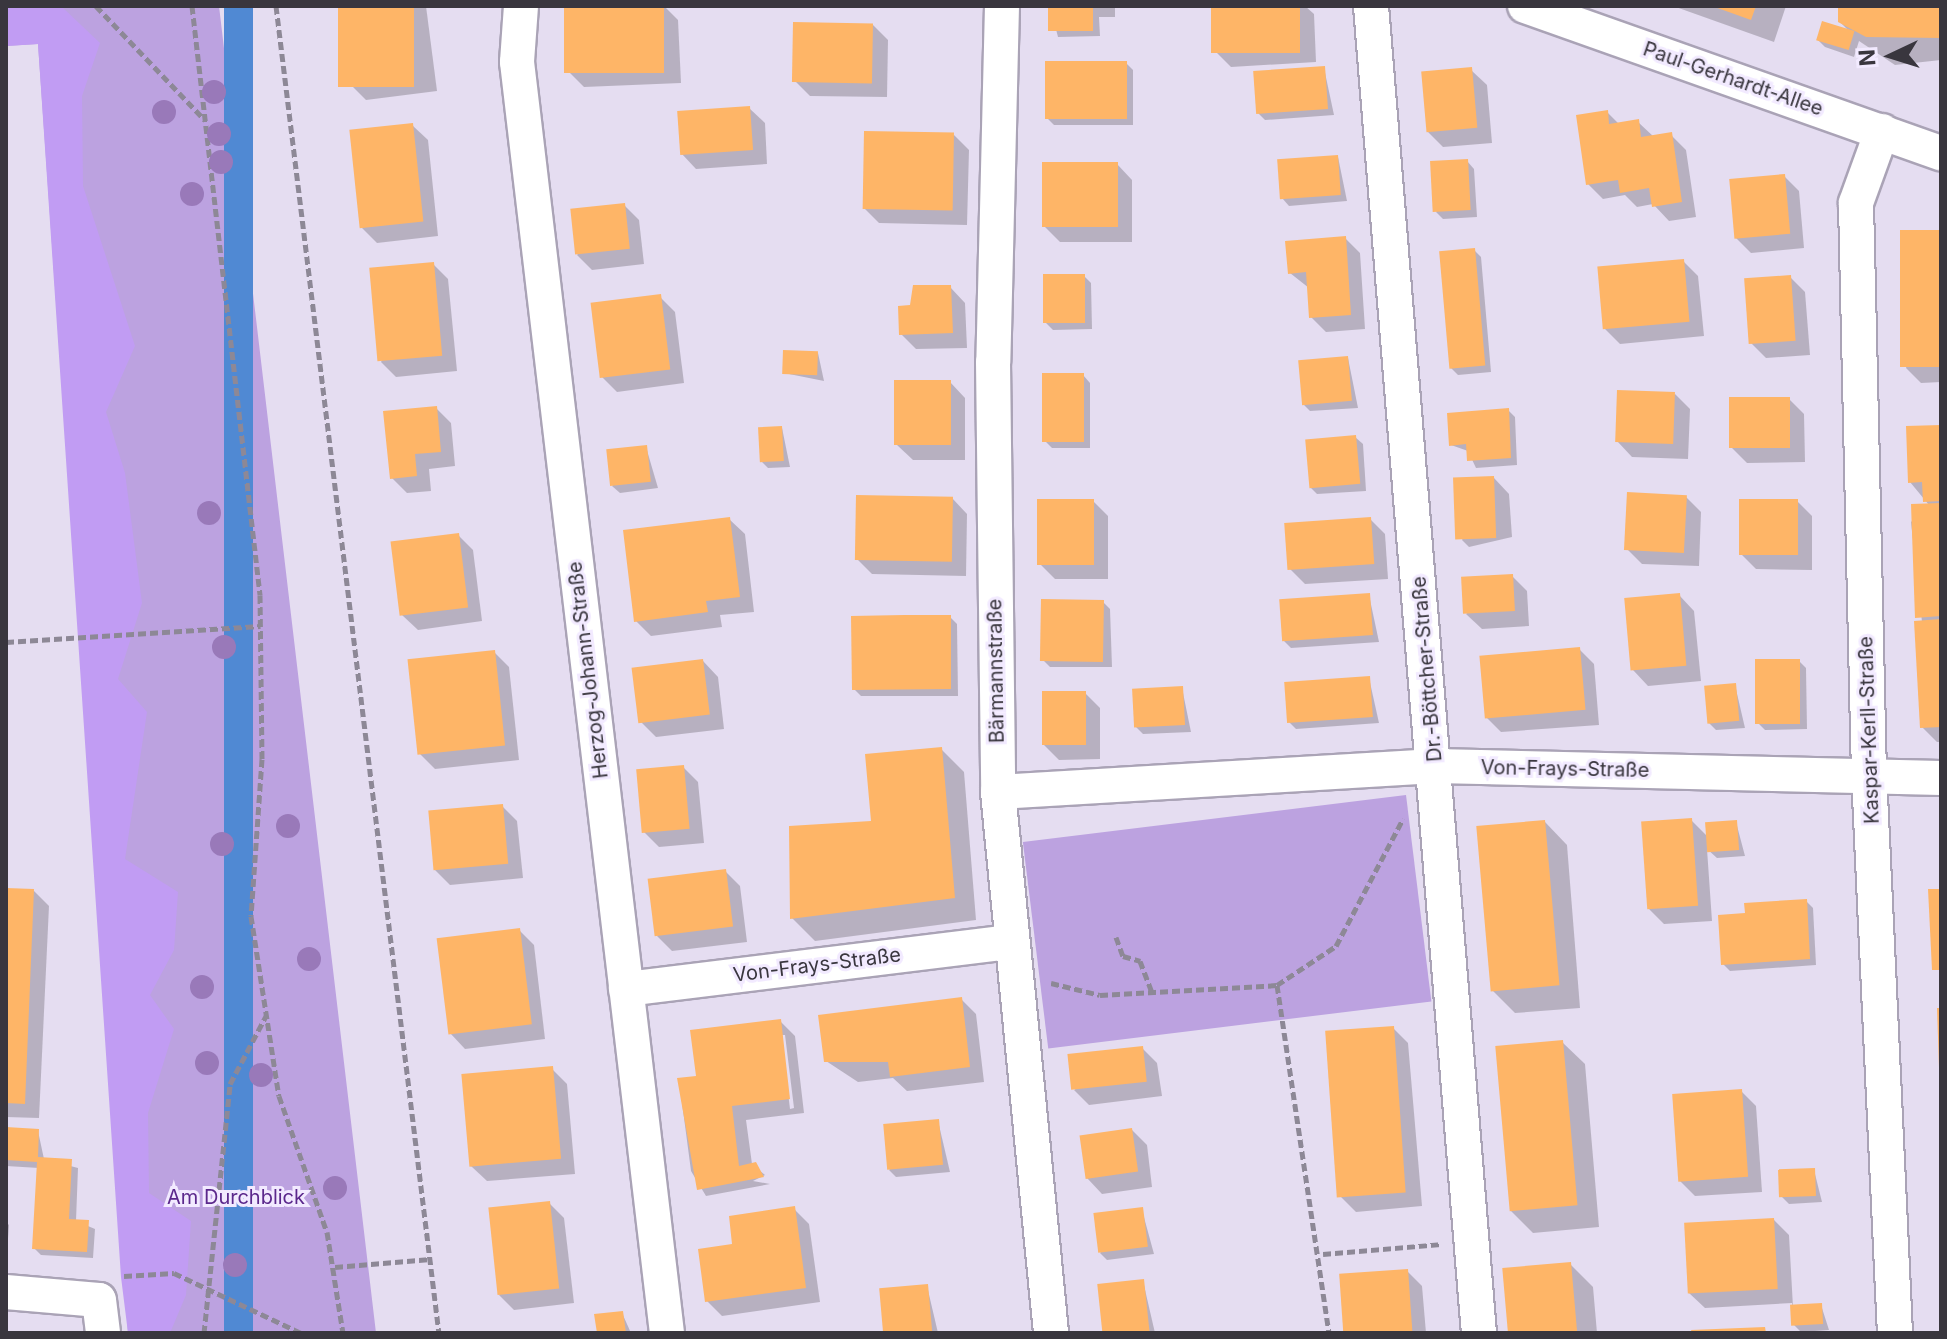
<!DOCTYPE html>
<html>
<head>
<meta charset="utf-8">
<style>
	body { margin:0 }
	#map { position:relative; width:1947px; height:1339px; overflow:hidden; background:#e5ddf1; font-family:Inter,sans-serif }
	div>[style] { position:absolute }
	.green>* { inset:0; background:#bca2e0; transform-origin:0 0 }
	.forest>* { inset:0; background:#c19cf3 }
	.water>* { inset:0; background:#5089d3; transform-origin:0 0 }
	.shadow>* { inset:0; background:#0003 }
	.building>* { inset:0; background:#feb567; transform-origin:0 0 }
	.path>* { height:5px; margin-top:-2.5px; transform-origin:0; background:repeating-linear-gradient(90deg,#8d8896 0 8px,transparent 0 12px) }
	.roads { filter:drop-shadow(2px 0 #aaa3b6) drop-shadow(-2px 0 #aaa3b6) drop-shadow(0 2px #aaa3b6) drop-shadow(0 -2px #aaa3b6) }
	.street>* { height:34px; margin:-17px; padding:0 17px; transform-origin:17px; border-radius:17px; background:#fff }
	.trees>* { width:24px; height:24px; margin:-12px; border-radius:50%; background:#9979b9 }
	span { translate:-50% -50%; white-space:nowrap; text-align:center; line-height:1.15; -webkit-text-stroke:6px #f2eaff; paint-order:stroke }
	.street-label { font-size:20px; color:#39363e }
	.park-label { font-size:20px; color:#5b288c }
	.frame { position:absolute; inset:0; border:8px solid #39363e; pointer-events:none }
	.north { position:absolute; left:1851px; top:16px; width:80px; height:80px; -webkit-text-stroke:6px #f2eaff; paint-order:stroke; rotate:266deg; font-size:22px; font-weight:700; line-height:32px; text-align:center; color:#39363e }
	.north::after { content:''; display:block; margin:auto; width:28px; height:36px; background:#39363e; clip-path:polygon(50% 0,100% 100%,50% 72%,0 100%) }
</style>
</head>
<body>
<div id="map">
	<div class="green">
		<div style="clip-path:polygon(6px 6px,219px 6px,376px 1333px,128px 1333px,38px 44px,6px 46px)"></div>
		<div style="left:1406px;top:795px;width:208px;height:386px;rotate:83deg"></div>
	</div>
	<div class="forest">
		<div style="clip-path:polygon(6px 6px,61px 6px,100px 43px,82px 96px,83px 186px,135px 346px,106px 412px,125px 473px,142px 603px,118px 679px,147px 712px,125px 859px,178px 892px,174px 950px,150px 995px,174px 1029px,148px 1113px,149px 1193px,191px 1221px,186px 1295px,170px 1333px,128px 1333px,121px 1277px,38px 44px,6px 46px)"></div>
	</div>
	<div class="water">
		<div style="left:224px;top:6px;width:29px;height:1337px"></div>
	</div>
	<div class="shadow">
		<div style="clip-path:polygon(340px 6px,426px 6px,437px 91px,366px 100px,351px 85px)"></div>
		<div style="clip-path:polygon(566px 6px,664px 6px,678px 20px,681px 83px,584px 87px,569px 72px)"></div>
		<div style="clip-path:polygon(1050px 6px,1115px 6px,1115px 17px,1099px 17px,1100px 36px,1058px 37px)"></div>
		<div style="clip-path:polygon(1213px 6px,1305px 6px,1314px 14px,1316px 62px,1231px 67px,1216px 52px)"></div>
		<div style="clip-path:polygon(1673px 6px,1786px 6px,1774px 42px)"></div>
		<div style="clip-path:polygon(1840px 6px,1941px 6px,1941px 60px,1895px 65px,1859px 41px,1854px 57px,1825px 47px,1818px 40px,1850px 32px,1840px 22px)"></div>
		<div style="clip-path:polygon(873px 25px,888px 40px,887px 97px,810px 96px,795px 81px)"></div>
		<div style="clip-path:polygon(1126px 63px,1133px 70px,1133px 125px,1054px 125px,1047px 118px)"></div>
		<div style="clip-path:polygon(1324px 68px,1334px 115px,1265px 120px,1258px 113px)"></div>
		<div style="clip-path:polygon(1471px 70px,1487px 85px,1492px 143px,1443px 147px,1428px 132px)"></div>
		<div style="clip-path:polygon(749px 108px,765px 123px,767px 164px,696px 169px,681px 153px)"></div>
		<div style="clip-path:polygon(1607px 112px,1619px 124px,1638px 122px,1654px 137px,1671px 135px,1686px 150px,1696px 217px,1669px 221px,1653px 204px,1637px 207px,1625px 195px,1603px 199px,1588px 184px)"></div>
		<div style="clip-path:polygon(412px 125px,428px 140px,438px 236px,377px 243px,362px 228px)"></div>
		<div style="clip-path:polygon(954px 135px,969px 150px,967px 225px,879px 223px,864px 208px)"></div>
		<div style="clip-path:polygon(1338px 157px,1347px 201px,1289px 206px,1282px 198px)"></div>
		<div style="clip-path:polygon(1467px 161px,1474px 169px,1477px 217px,1443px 219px,1436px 212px)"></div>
		<div style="clip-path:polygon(1117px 164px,1132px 180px,1132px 242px,1060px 242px,1045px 227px)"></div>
		<div style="clip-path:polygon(1784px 176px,1799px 191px,1804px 248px,1751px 253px,1736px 238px)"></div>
		<div style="clip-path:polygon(624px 205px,639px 220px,644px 264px,592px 270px,577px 255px)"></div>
		<div style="clip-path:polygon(1941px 232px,1941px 382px,1921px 383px,1906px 368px)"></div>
		<div style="clip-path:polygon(1345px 238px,1360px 253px,1365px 329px,1326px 332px,1311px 317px,1309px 288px,1290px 273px)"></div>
		<div style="clip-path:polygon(1474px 250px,1481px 257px,1491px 372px,1458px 375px,1451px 368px)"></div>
		<div style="clip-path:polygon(1683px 261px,1698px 276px,1704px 336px,1620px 344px,1605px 329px)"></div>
		<div style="clip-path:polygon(433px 264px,448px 279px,457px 371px,396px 377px,381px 362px)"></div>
		<div style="clip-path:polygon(1084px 276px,1091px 283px,1092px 329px,1053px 330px,1045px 322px)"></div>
		<div style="clip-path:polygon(1790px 277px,1805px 292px,1810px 355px,1766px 358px,1751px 343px)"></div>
		<div style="clip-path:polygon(950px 287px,965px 303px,967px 348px,916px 349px,901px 334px,911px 307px)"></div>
		<div style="clip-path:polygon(660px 297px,675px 312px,684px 383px,617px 392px,601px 376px)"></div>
		<div style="clip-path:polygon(818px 353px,824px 381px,784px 373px)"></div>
		<div style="clip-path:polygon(1348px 358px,1358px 408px,1310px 411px,1303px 404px)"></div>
		<div style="clip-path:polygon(1083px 375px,1090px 383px,1090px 448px,1052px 448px,1045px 441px)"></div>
		<div style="clip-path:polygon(950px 382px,965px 398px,965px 460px,913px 460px,897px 445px)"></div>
		<div style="clip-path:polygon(1675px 394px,1690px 409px,1688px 459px,1632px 457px,1617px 441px)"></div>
		<div style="clip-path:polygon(1789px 399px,1804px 414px,1805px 462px,1747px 463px,1732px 448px)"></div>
		<div style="clip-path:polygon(436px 408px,451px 423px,455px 466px,429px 469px,431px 491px,407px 493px,392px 478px)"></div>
		<div style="clip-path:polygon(1508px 410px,1515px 417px,1517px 465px,1476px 468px,1468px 451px,1451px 445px)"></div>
		<div style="clip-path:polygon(1941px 427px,1941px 742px,1937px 742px,1922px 727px,1922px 622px,1911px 522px,1929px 505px,1910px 482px)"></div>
		<div style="clip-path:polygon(782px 428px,790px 467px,768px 468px,761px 461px)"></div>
		<div style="clip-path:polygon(1355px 437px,1363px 444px,1366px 491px,1317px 494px,1310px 487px)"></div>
		<div style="clip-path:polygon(646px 447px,658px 488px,620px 493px,612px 486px)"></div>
		<div style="clip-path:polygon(1494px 478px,1509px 494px,1512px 537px,1469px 547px,1462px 540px)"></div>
		<div style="clip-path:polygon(1686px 497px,1701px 512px,1699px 566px,1642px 564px,1627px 549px)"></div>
		<div style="clip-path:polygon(952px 498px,967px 514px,966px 576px,872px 574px,857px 559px)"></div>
		<div style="clip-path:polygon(1093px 501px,1108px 516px,1108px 579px,1055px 579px,1040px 564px)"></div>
		<div style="clip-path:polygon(1797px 501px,1812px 516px,1812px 570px,1756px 569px,1741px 554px)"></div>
		<div style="clip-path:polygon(729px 519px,745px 534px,754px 612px,720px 615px,722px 627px,651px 636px,636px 621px)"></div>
		<div style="clip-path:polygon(1370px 519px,1385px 534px,1388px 579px,1305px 584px,1290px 569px)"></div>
		<div style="clip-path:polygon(458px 535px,473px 550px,482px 621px,418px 630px,402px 615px)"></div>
		<div style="clip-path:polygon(1512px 576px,1527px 591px,1529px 626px,1482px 629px,1466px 614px)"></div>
		<div style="clip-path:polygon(1369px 595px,1379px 642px,1291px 648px,1284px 641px)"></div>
		<div style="clip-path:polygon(1679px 595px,1694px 611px,1701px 681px,1648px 686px,1633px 670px)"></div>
		<div style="clip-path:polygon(1103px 602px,1110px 609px,1112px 667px,1050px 667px,1043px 660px)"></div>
		<div style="clip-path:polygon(950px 617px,957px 624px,958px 696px,861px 696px,854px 689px)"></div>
		<div style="clip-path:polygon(1579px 649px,1594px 664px,1599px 725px,1501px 732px,1486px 717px)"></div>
		<div style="clip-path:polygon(494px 652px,509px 667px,519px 760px,435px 769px,420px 754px)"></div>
		<div style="clip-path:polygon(703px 661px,718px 677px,724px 729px,656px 737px,641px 722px)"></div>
		<div style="clip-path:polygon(1799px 661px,1806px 668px,1807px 729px,1765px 730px,1758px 723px)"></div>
		<div style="clip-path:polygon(1369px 678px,1379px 723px,1296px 729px,1289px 722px)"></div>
		<div style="clip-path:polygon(1735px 685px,1745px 728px,1716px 730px,1709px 723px)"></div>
		<div style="clip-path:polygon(1182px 688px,1191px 732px,1143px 734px,1136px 727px)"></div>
		<div style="clip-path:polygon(1085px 693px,1100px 708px,1100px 759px,1059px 760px,1044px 745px)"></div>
		<div style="clip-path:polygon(941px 749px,964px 772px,976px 920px,815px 941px,792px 918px)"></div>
		<div style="clip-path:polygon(683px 767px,698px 782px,704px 843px,659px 847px,644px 832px)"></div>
		<div style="clip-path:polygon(502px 806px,517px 821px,523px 878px,450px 885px,435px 870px)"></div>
		<div style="clip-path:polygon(1691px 820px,1708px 837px,1736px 822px,1745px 856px,1717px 858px,1707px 849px,1712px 921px,1664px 924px,1649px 909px)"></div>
		<div style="clip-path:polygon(1545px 822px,1567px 845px,1580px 1008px,1515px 1013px,1492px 990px)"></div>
		<div style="clip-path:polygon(725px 871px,740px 886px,747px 942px,672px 951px,657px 936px)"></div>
		<div style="clip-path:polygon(6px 890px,34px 891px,49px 906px,39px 1118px,6px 1117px)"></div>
		<div style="clip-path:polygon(1806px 901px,1813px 908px,1816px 965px,1730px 971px,1723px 964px,1747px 915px)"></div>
		<div style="clip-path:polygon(519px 930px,534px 945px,545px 1039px,465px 1049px,450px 1033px)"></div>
		<div style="clip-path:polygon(961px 999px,976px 1014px,984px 1082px,907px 1091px,893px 1078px,858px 1082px,826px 1061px)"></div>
		<div style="clip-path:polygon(evenodd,780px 1021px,795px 1036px,804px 1113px,746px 1120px,752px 1164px,765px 1175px,753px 1181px,770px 1184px,706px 1196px,691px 1171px,679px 1080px,698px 1078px,780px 1021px,781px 1035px,785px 1035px,794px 1108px,790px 1109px,781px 1035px)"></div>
		<div style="clip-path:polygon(1393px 1028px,1408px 1043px,1422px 1206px,1356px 1212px,1340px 1196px)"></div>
		<div style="clip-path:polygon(1562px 1042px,1585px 1064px,1599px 1227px,1533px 1233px,1510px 1210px)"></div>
		<div style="clip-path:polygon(1142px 1048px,1157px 1063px,1162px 1096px,1089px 1105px,1074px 1090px)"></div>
		<div style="clip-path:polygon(552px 1069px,567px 1084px,575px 1174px,487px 1181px,471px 1166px)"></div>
		<div style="clip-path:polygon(1741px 1091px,1756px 1106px,1762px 1192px,1695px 1196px,1680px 1181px)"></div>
		<div style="clip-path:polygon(938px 1121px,950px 1172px,896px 1177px,889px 1170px)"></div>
		<div style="clip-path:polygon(6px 1129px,38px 1131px,44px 1159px,78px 1168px,76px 1221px,95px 1229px,93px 1258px,41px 1255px,34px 1248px,39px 1168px,6px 1166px)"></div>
		<div style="clip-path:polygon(1132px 1130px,1147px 1145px,1152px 1187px,1102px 1194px,1087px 1178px)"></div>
		<div style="clip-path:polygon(1814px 1170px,1822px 1202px,1789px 1204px,1782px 1197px)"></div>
		<div style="clip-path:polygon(549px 1203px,564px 1218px,574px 1303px,514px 1310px,499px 1295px)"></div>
		<div style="clip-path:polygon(794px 1209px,809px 1224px,820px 1302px,722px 1316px,707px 1301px,735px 1246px)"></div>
		<div style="clip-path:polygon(1142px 1210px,1154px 1254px,1107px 1260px,1100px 1253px)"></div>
		<div style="clip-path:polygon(1774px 1220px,1789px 1235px,1793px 1307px,1821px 1305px,1829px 1330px,1801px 1332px,1794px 1325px,1792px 1303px,1705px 1308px,1689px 1293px)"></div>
		<div style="clip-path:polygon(6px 1222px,9px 1225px,7px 1253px,6px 1253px)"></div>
		<div style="clip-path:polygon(1570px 1264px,1593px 1287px,1597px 1333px,1510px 1333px)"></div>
		<div style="clip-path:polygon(1407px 1271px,1422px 1286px,1426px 1333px,1346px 1333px)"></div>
		<div style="clip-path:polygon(1143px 1281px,1155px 1333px,1105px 1333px,1100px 1286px)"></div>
		<div style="clip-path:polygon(927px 1286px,938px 1333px,885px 1333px)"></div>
		<div style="clip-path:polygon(622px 1313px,631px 1333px,599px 1333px)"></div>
	</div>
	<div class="building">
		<div style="left:338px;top:6px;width:76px;height:81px"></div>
		<div style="left:564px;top:6px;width:100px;height:67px"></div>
		<div style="left:1048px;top:6px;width:45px;height:25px"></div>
		<div style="left:1211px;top:6px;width:89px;height:47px"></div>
		<div style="clip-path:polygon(1712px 6px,1756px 6px,1751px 20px)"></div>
		<div style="clip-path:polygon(1838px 6px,1941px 6px,1941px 38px,1866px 37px,1838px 22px)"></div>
		<div style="left:1822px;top:21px;width:34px;height:20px;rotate:17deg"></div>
		<div style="left:793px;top:22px;width:80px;height:60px;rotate:1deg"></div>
		<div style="left:1045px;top:61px;width:82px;height:58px"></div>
		<div style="left:1325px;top:66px;width:43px;height:72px;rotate:86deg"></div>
		<div style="left:1472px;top:67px;width:61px;height:51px;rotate:85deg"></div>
		<div style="left:750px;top:106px;width:44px;height:73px;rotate:86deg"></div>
		<div style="clip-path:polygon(1608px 110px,1609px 124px,1639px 119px,1641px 137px,1672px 132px,1682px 202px,1652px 207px,1649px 188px,1620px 193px,1618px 180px,1586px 185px,1576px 115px)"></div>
		<div style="left:413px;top:123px;width:99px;height:64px;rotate:84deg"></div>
		<div style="left:864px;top:131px;width:90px;height:78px;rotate:1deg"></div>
		<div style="left:1338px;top:155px;width:40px;height:61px;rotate:86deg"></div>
		<div style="left:1468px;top:159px;width:51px;height:38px;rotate:87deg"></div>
		<div style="left:1118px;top:162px;width:65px;height:76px;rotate:90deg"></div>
		<div style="left:1785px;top:174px;width:60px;height:56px;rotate:85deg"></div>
		<div style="left:625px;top:203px;width:46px;height:55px;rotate:84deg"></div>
		<div style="left:1941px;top:230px;width:137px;height:41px;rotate:90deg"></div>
		<div style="clip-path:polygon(1346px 236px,1351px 315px,1309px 318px,1306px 272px,1288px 274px,1285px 241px)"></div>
		<div style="left:1475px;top:248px;width:118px;height:36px;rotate:85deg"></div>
		<div style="left:1684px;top:259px;width:63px;height:87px;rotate:85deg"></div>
		<div style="left:434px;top:262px;width:94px;height:65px;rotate:85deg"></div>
		<div style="left:1043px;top:274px;width:42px;height:49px"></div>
		<div style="left:1791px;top:275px;width:66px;height:47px;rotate:86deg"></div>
		<div style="clip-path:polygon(913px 285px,951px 285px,953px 333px,899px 335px,898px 306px,910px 305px)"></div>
		<div style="left:661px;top:294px;width:76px;height:71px;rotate:83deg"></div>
		<div style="left:783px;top:350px;width:35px;height:24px;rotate:2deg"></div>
		<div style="left:1348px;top:356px;width:45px;height:50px;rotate:85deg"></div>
		<div style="left:1084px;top:373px;width:69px;height:42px;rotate:90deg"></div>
		<div style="left:951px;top:380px;width:65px;height:57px;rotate:90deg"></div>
		<div style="left:1617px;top:390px;width:58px;height:52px;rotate:2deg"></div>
		<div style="left:1790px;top:397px;width:51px;height:61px;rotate:90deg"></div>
		<div style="clip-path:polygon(437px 406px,441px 452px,415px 454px,417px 476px,390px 479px,383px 411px)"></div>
		<div style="clip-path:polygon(1509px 408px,1511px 458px,1467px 461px,1466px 444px,1449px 446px,1447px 413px)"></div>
		<div style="clip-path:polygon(1941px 425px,1941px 501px,1923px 502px,1922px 482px,1908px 483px,1906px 426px)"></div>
		<div style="left:782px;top:426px;width:35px;height:24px;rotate:87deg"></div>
		<div style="left:1356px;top:435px;width:49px;height:51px;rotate:85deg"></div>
		<div style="left:647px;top:445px;width:37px;height:41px;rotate:84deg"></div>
		<div style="left:1494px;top:476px;width:62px;height:41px;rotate:88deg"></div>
		<div style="left:1627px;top:492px;width:60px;height:58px;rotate:3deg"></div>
		<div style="left:856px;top:495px;width:97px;height:65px;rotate:1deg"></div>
		<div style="left:1037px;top:499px;width:57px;height:66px"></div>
		<div style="left:1739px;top:499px;width:59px;height:56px"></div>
		<div style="clip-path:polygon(1941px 503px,1941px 616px,1915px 618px,1911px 504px)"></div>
		<div style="clip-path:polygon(730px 517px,740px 597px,706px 601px,708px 612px,634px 622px,623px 530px)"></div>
		<div style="left:1371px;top:517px;width:47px;height:87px;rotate:86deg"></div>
		<div style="left:459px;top:533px;width:75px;height:69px;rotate:83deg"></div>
		<div style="left:1513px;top:574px;width:37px;height:52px;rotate:87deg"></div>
		<div style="left:1370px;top:593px;width:42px;height:91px;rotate:86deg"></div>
		<div style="left:1680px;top:593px;width:73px;height:56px;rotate:85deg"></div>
		<div style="left:1041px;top:599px;width:63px;height:62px;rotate:1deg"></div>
		<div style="clip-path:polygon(904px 615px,951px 615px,951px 689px,852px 690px,851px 616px)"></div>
		<div style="clip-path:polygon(1941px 619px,1941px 727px,1920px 728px,1914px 621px)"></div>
		<div style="left:1580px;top:647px;width:63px;height:101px;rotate:85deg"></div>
		<div style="left:495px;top:650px;width:96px;height:88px;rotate:84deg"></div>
		<div style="left:703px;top:659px;width:56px;height:72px;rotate:83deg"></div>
		<div style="left:1755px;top:659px;width:45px;height:65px"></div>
		<div style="left:1370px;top:676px;width:41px;height:86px;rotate:86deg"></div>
		<div style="left:1736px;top:683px;width:38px;height:32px;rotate:85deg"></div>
		<div style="left:1183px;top:686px;width:39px;height:51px;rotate:87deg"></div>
		<div style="left:1042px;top:691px;width:44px;height:54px"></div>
		<div style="clip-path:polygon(942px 747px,955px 898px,790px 919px,789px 826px,871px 821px,865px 754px)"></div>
		<div style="left:684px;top:765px;width:64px;height:48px;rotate:85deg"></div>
		<div style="left:503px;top:804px;width:60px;height:75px;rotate:85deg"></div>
		<div style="left:1692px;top:818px;width:88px;height:51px;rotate:86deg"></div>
		<div style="left:1545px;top:820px;width:166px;height:69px;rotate:85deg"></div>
		<div style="left:1737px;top:820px;width:30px;height:32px;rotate:86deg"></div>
		<div style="left:726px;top:869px;width:58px;height:79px;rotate:83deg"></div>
		<div style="clip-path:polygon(6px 888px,34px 889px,25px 1104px,6px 1103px)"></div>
		<div style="clip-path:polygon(1928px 889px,1941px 889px,1941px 970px,1932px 970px)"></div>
		<div style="clip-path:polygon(1807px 899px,1810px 959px,1721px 965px,1718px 915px,1745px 913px,1744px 903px)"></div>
		<div style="left:520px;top:928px;width:97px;height:84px;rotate:83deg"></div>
		<div style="clip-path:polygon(962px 997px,970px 1067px,890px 1077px,888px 1062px,824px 1062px,818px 1015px)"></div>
		<div style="clip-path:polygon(1937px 1008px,1941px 1008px,1941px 1067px,1939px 1067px)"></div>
		<div style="clip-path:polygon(781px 1019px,790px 1099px,732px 1106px,739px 1166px,756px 1162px,764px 1177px,697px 1190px,677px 1078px,696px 1076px,690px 1030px)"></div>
		<div style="left:1394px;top:1026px;width:167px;height:69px;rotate:86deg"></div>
		<div style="left:1563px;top:1040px;width:166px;height:68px;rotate:85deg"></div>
		<div style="left:1143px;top:1046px;width:36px;height:76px;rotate:84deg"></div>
		<div style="left:553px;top:1066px;width:93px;height:92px;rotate:85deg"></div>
		<div style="left:1742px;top:1089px;width:88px;height:70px;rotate:86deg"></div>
		<div style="left:939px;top:1119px;width:46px;height:56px;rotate:85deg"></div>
		<div style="clip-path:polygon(6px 1127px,39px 1129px,38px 1157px,72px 1159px,69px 1219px,89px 1220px,87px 1252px,32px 1249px,37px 1162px,6px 1160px)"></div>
		<div style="left:1132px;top:1128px;width:44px;height:53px;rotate:82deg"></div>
		<div style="left:1815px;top:1168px;width:28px;height:37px;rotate:88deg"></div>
		<div style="left:550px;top:1201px;width:88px;height:62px;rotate:84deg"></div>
		<div style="clip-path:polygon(795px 1206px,806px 1288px,705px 1302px,698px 1249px,732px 1244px,729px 1216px)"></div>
		<div style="left:1143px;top:1207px;width:40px;height:50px;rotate:83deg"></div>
		<div style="left:1774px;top:1218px;width:71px;height:90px;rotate:87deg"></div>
		<div style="left:1571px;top:1262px;width:71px;height:69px;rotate:85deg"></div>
		<div style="left:1408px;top:1269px;width:64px;height:69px;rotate:86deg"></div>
		<div style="left:1144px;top:1279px;width:53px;height:47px;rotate:84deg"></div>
		<div style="left:928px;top:1284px;width:49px;height:49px;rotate:85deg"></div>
		<div style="left:1822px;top:1303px;width:21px;height:32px;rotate:87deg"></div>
		<div style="clip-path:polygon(623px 1311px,626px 1333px,597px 1333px,594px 1314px)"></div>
		<div style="clip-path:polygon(1765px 1327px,1766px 1333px,1692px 1333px,1691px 1330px)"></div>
	</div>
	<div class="path">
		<div style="left:96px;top:6px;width:158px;rotate:46.3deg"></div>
		<div style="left:192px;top:6px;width:593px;rotate:83.41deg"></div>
		<div style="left:260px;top:595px;width:164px;rotate:89.3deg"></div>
		<div style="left:262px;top:759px;width:157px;rotate:94deg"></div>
		<div style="left:251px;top:916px;width:182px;rotate:81.2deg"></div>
		<div style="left:279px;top:1096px;width:144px;rotate:70.6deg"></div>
		<div style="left:327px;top:1232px;width:102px;rotate:81deg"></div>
		<div style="left:276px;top:6px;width:1337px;rotate:83deg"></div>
		<div style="left:6px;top:642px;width:255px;rotate:-3.6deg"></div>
		<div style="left:1116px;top:937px;width:20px;rotate:70deg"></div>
		<div style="left:1123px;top:956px;width:18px;rotate:16deg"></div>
		<div style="left:1140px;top:961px;width:33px;rotate:69deg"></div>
		<div style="left:1051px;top:983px;width:50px;rotate:13.8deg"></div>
		<div style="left:1100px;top:995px;width:177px;rotate:-3.2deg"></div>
		<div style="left:1277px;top:985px;width:71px;rotate:-33.5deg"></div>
		<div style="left:1336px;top:946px;width:144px;rotate:-62.2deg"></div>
		<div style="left:1277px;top:985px;width:352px;rotate:81.5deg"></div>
		<div style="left:1323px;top:1254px;width:118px;rotate:-4.8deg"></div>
		<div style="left:335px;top:1267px;width:96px;rotate:-4.8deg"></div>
		<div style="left:124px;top:1276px;width:50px;rotate:-3.4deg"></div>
		<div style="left:174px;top:1273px;width:140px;rotate:25.3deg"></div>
		<div style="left:204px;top:1333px;width:250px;rotate:-84deg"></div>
		<div style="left:230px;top:1084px;width:77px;rotate:-62.1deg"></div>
	</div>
	<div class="roads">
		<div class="street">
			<div style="left:521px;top:6px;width:56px;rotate:94.1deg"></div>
			<div style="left:517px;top:62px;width:1280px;rotate:83.27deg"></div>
			<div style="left:1002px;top:6px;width:356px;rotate:91.4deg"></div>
			<div style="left:993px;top:362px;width:430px;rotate:89.3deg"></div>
			<div style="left:998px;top:792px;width:544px;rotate:84.4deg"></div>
			<div style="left:1371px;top:6px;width:1331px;rotate:85.35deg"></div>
			<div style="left:1525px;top:6px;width:441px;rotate:19.5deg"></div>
			<div style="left:1882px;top:131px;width:77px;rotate:109.9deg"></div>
			<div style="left:1856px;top:203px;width:571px;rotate:88.7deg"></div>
			<div style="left:1869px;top:774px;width:560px;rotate:87.34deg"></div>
			<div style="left:998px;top:792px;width:438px;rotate:-3.4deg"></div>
			<div style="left:1435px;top:766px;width:506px;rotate:1.36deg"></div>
			<div style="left:626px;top:989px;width:385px;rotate:-7deg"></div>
			<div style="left:6px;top:1292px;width:93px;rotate:4.9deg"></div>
			<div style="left:99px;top:1300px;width:33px;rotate:83deg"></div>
		</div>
	</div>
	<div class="trees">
		<div style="left:214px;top:92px"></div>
		<div style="left:164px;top:112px"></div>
		<div style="left:219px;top:134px"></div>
		<div style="left:221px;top:162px"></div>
		<div style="left:192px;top:194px"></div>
		<div style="left:209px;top:513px"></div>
		<div style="left:224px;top:647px"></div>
		<div style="left:288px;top:826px"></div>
		<div style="left:222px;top:844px"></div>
		<div style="left:309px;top:959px"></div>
		<div style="left:202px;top:987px"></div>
		<div style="left:207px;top:1063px"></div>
		<div style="left:261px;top:1075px"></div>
		<div style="left:335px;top:1188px"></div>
		<div style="left:235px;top:1265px"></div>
	</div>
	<div class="street-label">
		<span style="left:1733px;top:79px;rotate:19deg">Paul-Gerhardt-Allee</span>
		<span style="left:1427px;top:669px;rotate:-95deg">Dr.-Böttcher-Straße</span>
		<span style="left:588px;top:670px;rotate:-97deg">Herzog-Johann-Straße</span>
		<span style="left:996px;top:671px;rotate:-91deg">Bärmannstraße</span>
		<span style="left:1869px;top:730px;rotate:-92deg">Kaspar-Kerll-Straße</span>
		<span style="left:1565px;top:769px;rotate:1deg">Von-Frays-Straße</span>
		<span style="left:817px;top:965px;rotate:-7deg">Von-Frays-Straße</span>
	</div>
	<div class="park-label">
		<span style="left:236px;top:1197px">Am Durchblick</span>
	</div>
	<div class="frame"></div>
	<div class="north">N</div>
</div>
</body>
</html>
